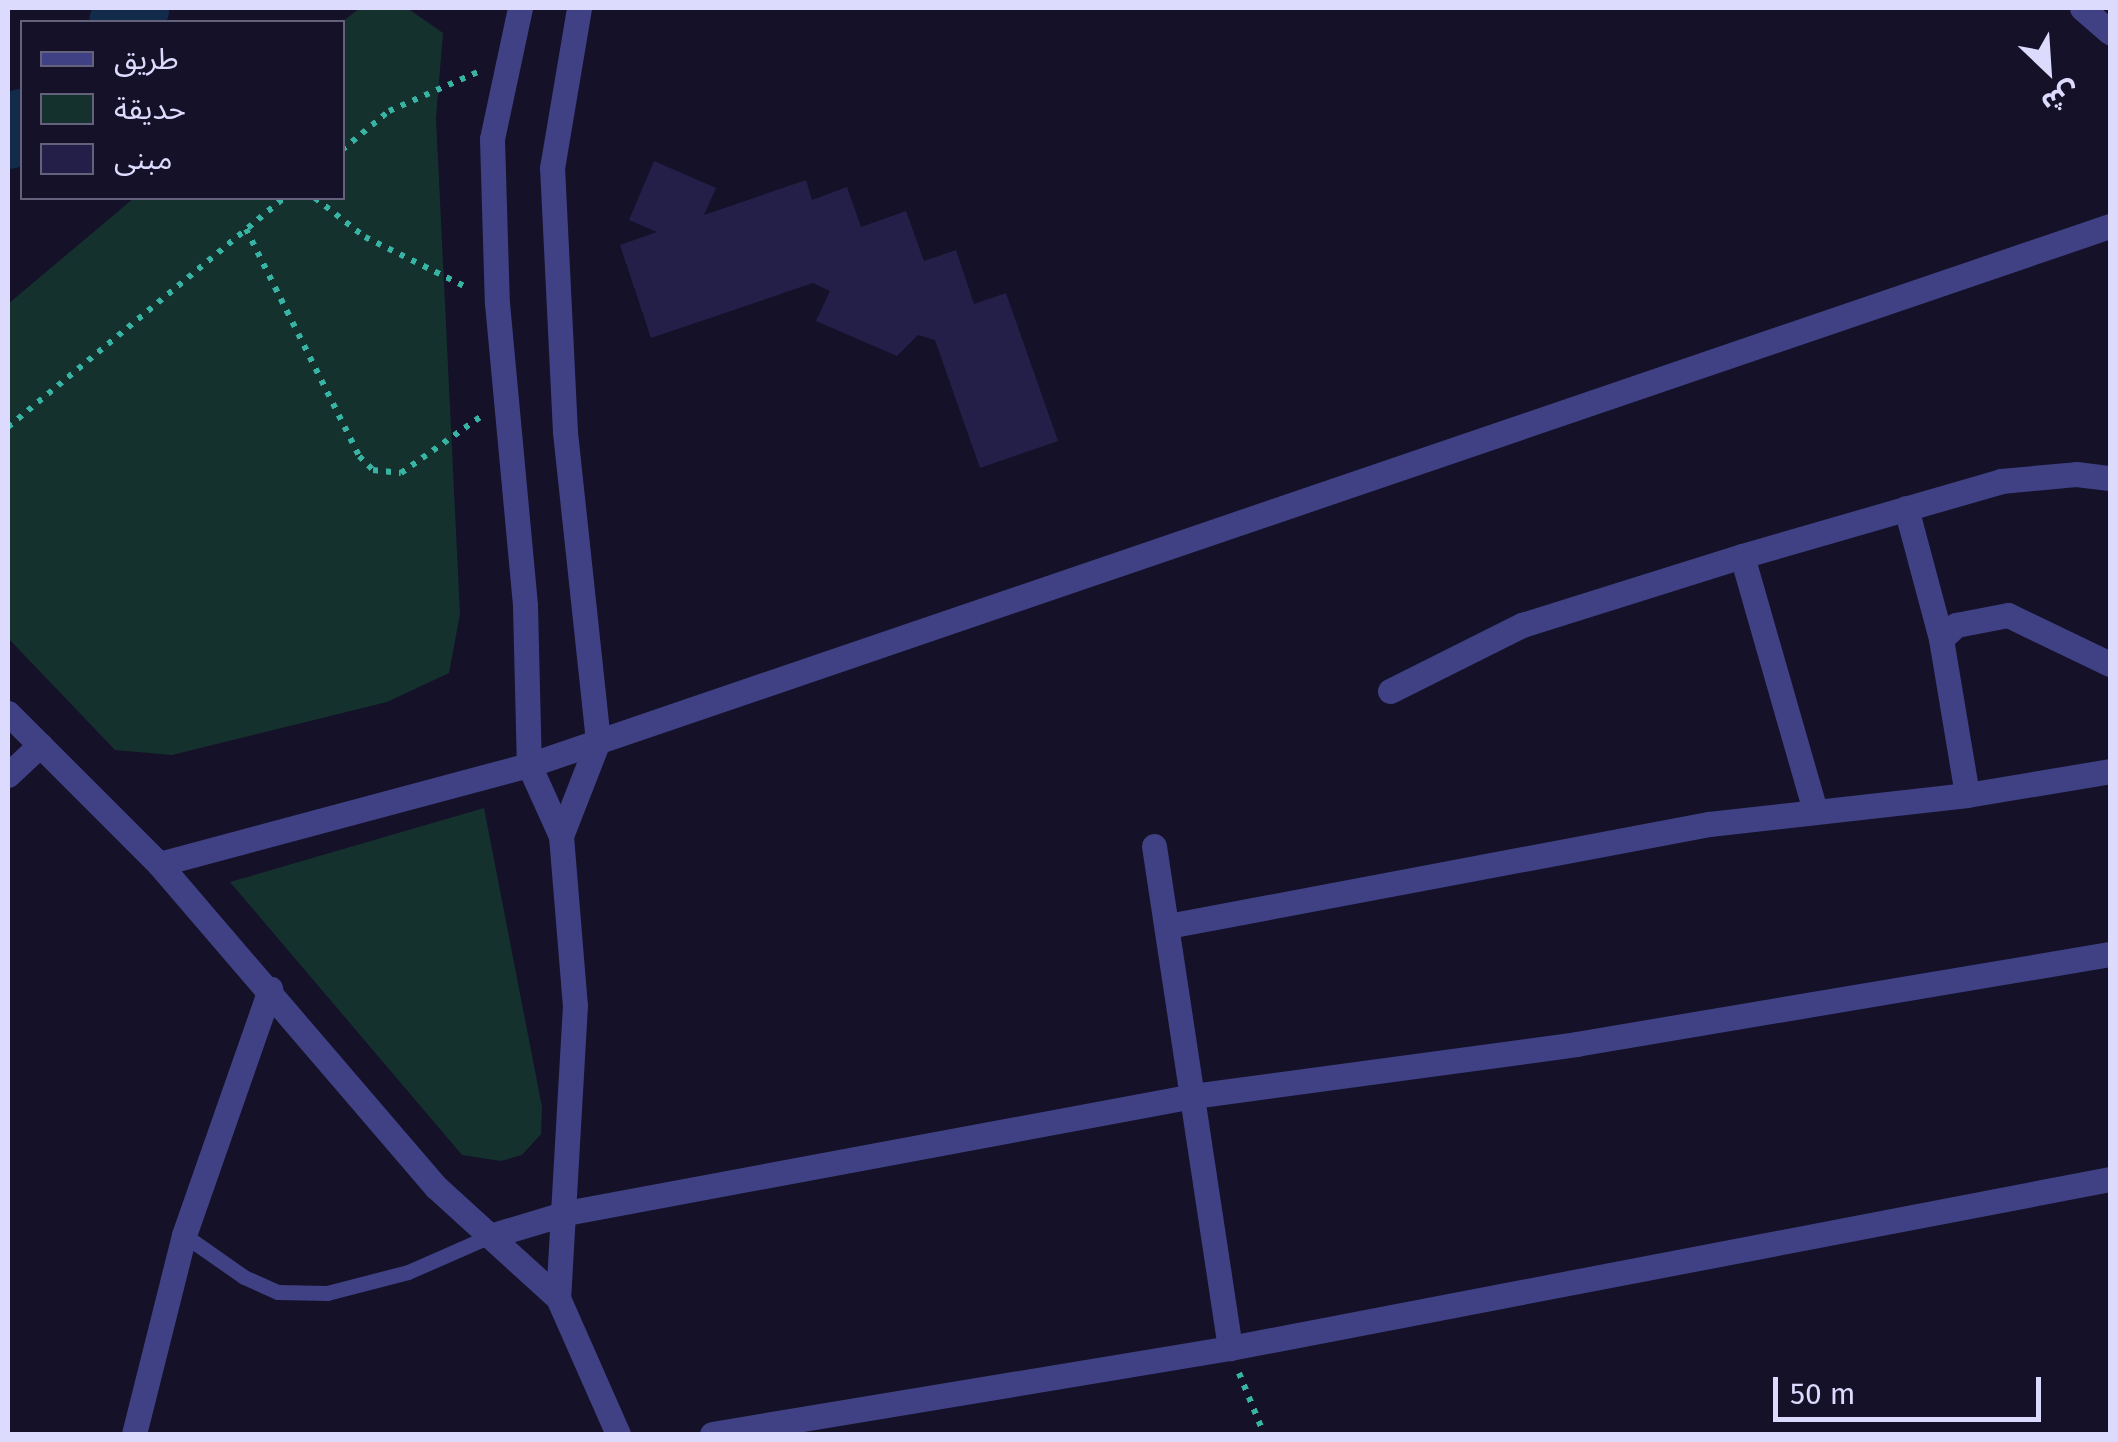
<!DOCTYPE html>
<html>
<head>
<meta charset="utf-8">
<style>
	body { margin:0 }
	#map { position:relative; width:2118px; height:1442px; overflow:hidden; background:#141128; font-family:"Fira Sans","Noto Sans Arabic",sans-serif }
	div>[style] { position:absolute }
	.green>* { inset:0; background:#15312e }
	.river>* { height:65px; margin:-32.5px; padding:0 32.5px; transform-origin:32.5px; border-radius:32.5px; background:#122b4b }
	.building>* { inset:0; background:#241f48 }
	.path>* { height:6px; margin-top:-3px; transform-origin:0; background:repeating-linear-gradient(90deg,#37b4a4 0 5px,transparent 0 13px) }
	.service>* { height:15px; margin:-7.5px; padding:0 7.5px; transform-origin:7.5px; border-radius:7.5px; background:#3f4184 }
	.minor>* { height:25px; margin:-12.5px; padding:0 12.5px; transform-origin:12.5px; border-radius:12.5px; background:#3f4184 }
	.tertiary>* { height:25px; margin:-12.5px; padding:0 12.5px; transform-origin:12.5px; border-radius:12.5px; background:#3f4184 }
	span { translate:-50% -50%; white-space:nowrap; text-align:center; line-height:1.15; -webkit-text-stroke:8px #141128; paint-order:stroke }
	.frame { position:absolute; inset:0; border:10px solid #dcdafd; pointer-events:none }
	.legend { position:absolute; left:20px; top:20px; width:325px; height:180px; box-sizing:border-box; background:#141128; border:2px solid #64617d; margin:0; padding:12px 18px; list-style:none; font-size:30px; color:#dcdafd }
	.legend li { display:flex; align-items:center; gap:20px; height:50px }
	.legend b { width:50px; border:2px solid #64617d }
	.north { position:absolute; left:1998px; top:20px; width:100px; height:100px; -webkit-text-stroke:8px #141128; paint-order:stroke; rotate:155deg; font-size:28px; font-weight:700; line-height:40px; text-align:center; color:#dcdafd }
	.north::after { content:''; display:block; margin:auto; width:35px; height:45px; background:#dcdafd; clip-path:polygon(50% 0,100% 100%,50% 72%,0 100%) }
	.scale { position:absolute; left:1773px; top:1377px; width:268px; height:45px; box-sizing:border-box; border:5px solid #dcdafd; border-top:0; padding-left:12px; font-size:30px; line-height:35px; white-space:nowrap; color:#dcdafd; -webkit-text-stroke:8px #141128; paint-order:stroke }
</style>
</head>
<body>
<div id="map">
	<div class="green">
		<div style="clip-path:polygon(360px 8px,407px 8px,443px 33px,436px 118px,460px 614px,449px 673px,387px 702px,172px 755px,115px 750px,8px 638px,8px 304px,134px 198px,342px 198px,342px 22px)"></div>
		<div style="clip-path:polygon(484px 808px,542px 1107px,541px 1134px,522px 1155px,501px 1161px,462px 1155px,230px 882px)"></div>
	</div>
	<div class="river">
		<div style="left:121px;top:22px;width:21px;rotate:-43deg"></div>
		<div style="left:8px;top:136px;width:21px;rotate:-47deg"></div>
	</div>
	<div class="building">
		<div style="clip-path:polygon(654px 161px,716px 188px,704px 215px,806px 180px,812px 200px,847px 187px,861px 227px,906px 211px,924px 261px,956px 250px,974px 304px,1006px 293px,1058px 441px,980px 468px,935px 340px,918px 335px,897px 356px,816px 321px,830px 291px,813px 283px,651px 338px,620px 245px,657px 232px,629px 220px)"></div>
	</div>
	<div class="path">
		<div style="left:342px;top:150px;width:61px;rotate:-39.7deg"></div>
		<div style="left:389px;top:111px;width:97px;rotate:-23.7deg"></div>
		<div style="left:315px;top:198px;width:63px;rotate:38deg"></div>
		<div style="left:365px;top:237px;width:115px;rotate:26.3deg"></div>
		<div style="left:246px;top:229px;width:254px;rotate:63.5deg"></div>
		<div style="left:359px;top:456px;width:20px;rotate:45deg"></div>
		<div style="left:373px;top:470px;width:28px;rotate:6deg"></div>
		<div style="left:401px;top:473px;width:97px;rotate:-35.3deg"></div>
		<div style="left:8px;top:427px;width:359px;rotate:-39.7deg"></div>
		<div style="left:1239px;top:1373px;width:66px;rotate:67.7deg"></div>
	</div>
	<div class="service">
		<div style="left:184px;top:1235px;width:73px;rotate:35deg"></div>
		<div style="left:244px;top:1277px;width:37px;rotate:24deg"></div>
		<div style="left:278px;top:1292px;width:49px;rotate:1.2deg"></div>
		<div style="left:327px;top:1293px;width:84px;rotate:-14.5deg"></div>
		<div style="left:408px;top:1272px;width:90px;rotate:-23.7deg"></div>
	</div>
	<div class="minor">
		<div style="left:2082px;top:8px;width:37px;rotate:41deg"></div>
		<div style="left:1906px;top:508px;width:136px;rotate:75deg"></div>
		<div style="left:1941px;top:639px;width:158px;rotate:80.5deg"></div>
		<div style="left:1742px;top:556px;width:265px;rotate:74deg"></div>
		<div style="left:1941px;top:639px;width:21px;rotate:-43deg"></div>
		<div style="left:1956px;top:625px;width:53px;rotate:-10.9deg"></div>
		<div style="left:2008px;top:615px;width:113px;rotate:25.7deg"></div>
		<div style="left:1390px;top:691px;width:148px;rotate:-26.6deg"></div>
		<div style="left:1522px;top:625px;width:231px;rotate:-17.4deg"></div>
		<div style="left:1742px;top:556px;width:270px;rotate:-16.1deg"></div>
		<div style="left:2001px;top:481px;width:75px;rotate:-5.3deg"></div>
		<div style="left:2076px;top:474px;width:34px;rotate:7deg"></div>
		<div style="left:8px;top:775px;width:44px;rotate:-43.2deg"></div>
		<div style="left:1154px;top:846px;width:508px;rotate:81.39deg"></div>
		<div style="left:1168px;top:926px;width:551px;rotate:-10.68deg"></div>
		<div style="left:1709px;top:824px;width:260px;rotate:-6.4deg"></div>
		<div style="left:1967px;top:795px;width:145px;rotate:-9.5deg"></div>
		<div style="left:490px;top:1236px;width:79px;rotate:-16.8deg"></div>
		<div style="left:566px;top:1213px;width:638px;rotate:-10.57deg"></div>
		<div style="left:1193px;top:1096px;width:387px;rotate:-7.7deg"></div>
		<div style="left:1576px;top:1044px;width:542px;rotate:-9.57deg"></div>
		<div style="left:134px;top:1434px;width:205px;rotate:-75.9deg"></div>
		<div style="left:184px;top:1235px;width:261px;rotate:-70.7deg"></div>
		<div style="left:712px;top:1434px;width:525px;rotate:-9.43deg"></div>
		<div style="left:1230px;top:1348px;width:896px;rotate:-10.87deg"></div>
	</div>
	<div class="tertiary">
		<div style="left:520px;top:8px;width:134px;rotate:102.1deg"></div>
		<div style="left:492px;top:139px;width:164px;rotate:88.3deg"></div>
		<div style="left:497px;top:303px;width:304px;rotate:84.7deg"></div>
		<div style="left:525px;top:606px;width:159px;rotate:88.6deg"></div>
		<div style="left:529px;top:765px;width:78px;rotate:65.7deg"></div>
		<div style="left:561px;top:836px;width:170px;rotate:85.3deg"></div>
		<div style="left:575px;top:1005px;width:293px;rotate:93.3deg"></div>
		<div style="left:8px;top:713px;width:214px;rotate:45deg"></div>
		<div style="left:159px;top:864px;width:426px;rotate:49.4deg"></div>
		<div style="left:436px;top:1187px;width:165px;rotate:42.3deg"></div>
		<div style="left:558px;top:1298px;width:149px;rotate:66.2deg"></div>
		<div style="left:561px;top:836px;width:102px;rotate:-68.7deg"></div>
		<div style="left:598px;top:741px;width:311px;rotate:-96.1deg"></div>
		<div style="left:565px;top:432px;width:264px;rotate:-92.8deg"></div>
		<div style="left:552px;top:168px;width:162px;rotate:-80.4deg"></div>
		<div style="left:159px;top:864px;width:383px;rotate:-15deg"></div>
		<div style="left:529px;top:765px;width:1670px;rotate:-18.83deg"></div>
	</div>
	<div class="frame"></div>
	<ul class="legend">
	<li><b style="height:12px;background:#3f4184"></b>طريق</li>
	<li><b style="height:28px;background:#15312e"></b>حديقة</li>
	<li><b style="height:28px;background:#241f48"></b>مبنى</li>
	</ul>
	<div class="north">ش</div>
	<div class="scale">50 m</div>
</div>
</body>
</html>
